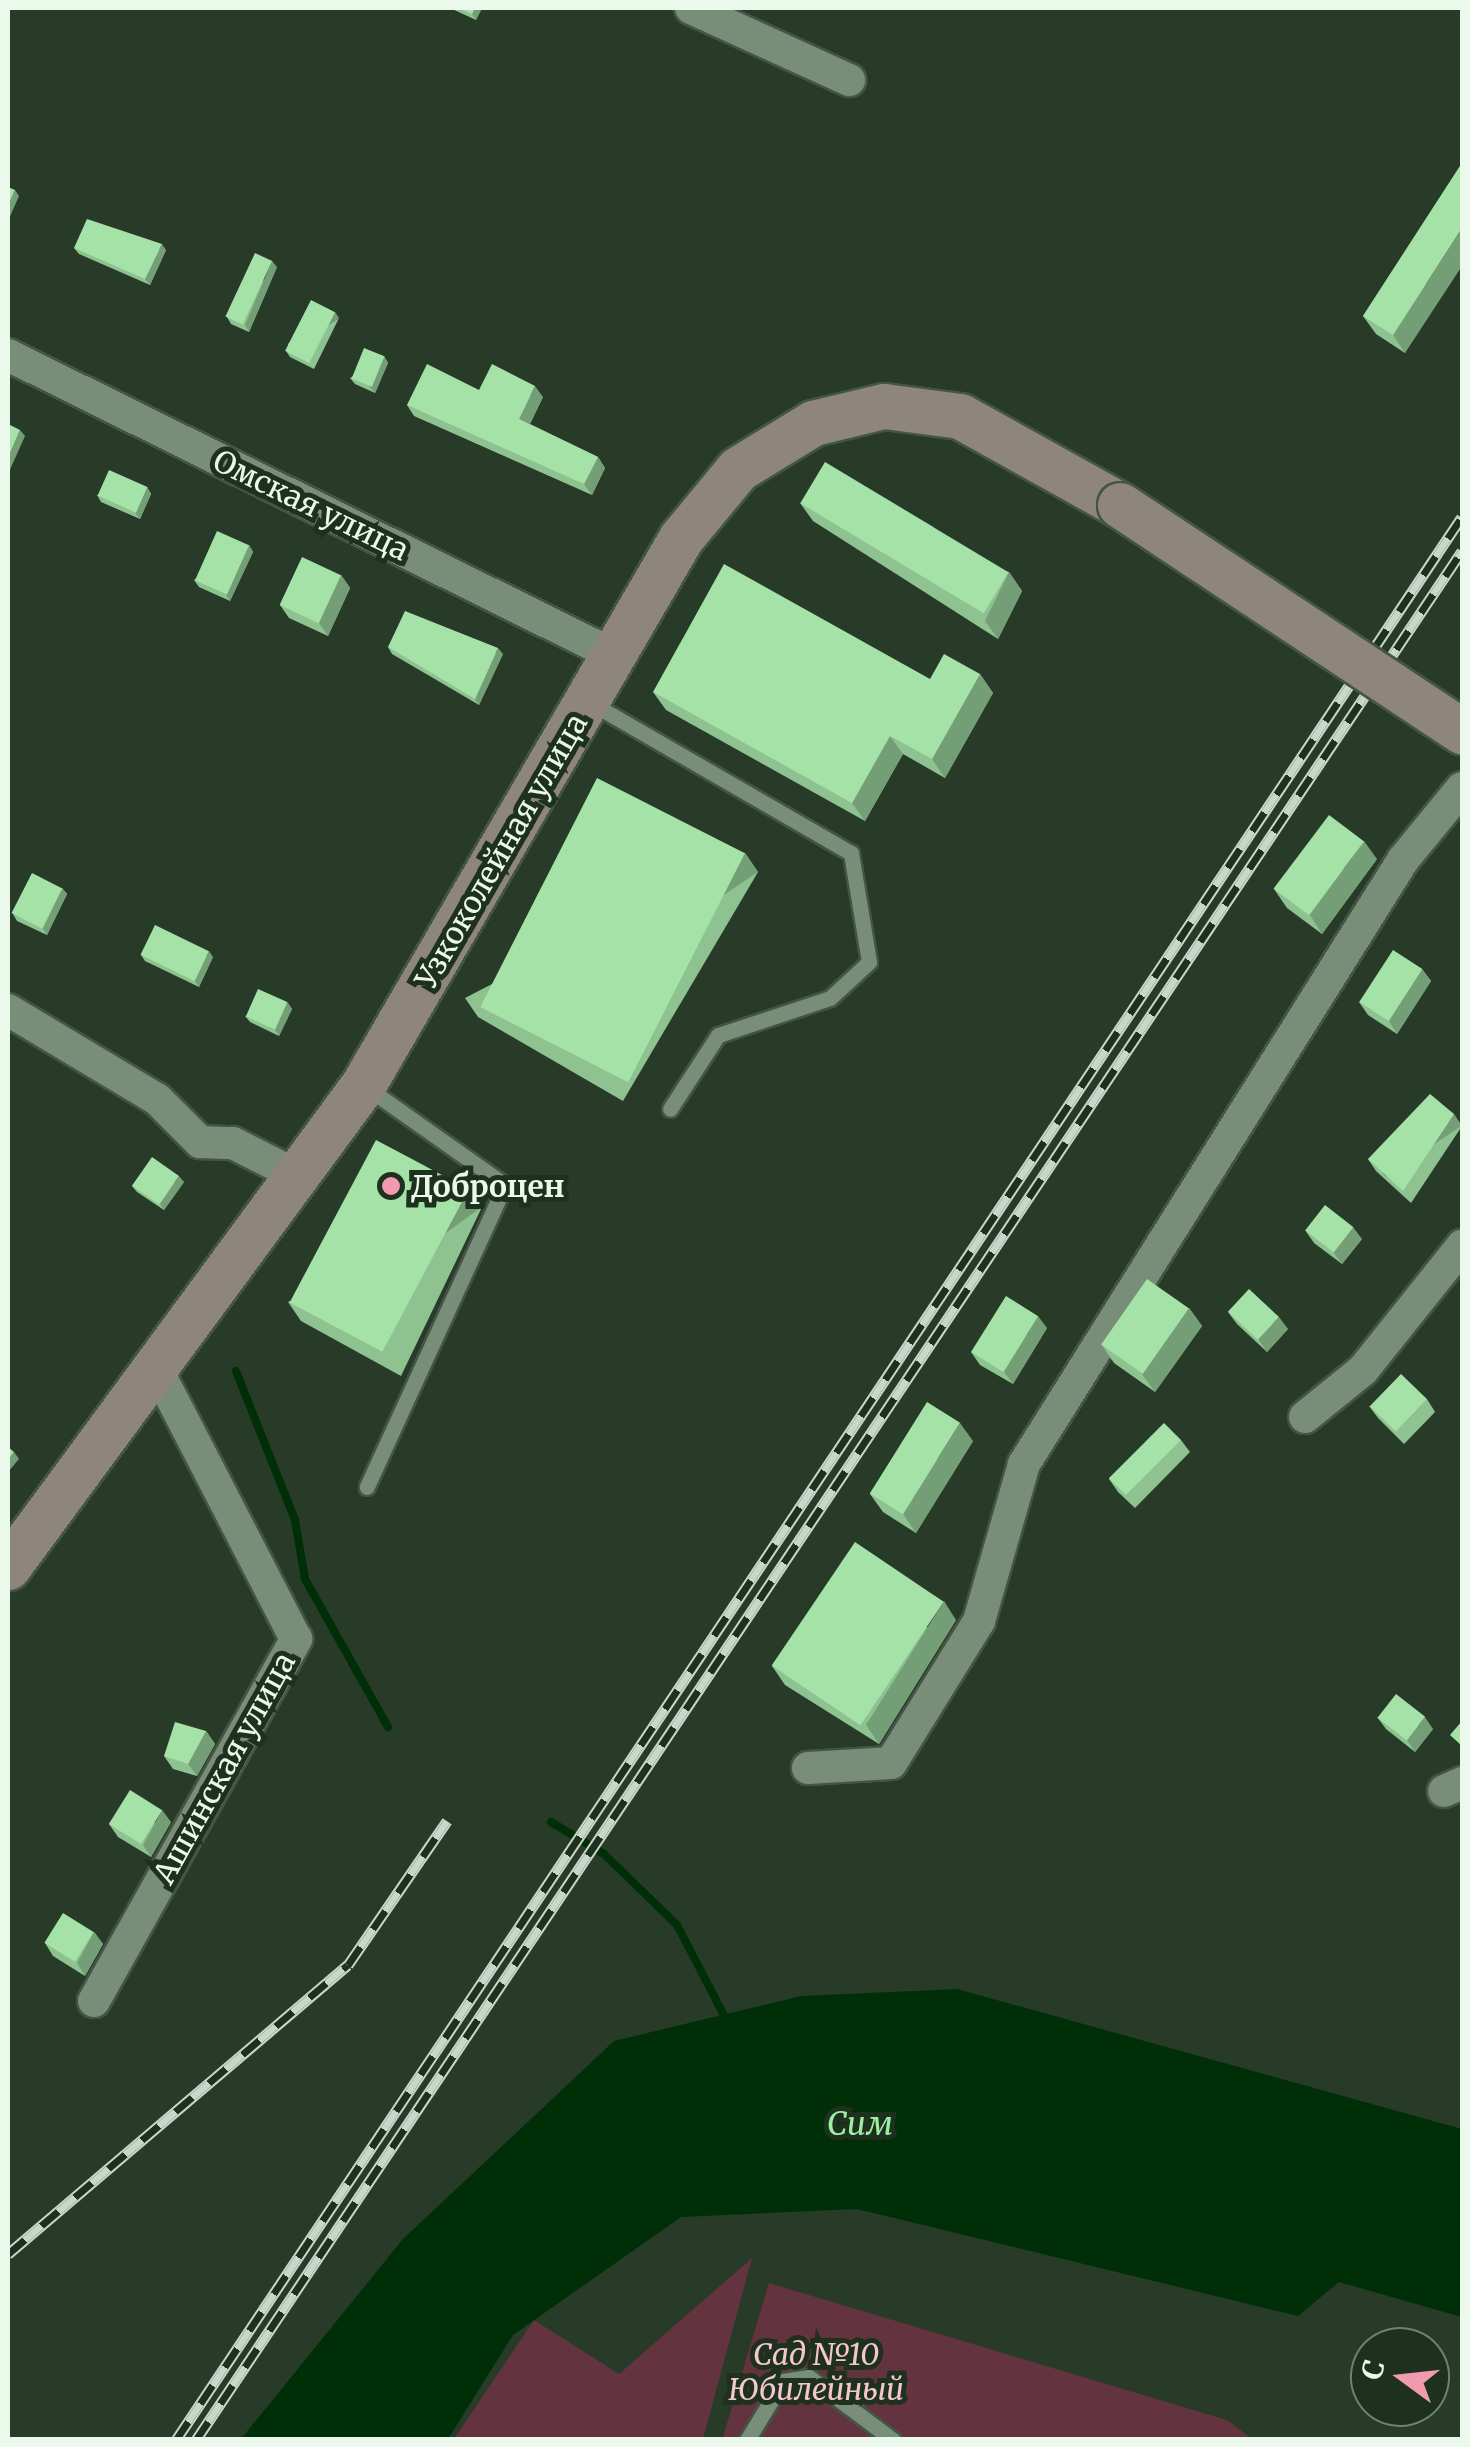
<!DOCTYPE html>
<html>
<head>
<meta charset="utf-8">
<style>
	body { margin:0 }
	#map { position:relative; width:1470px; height:2447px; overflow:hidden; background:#273b28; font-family:Merriweather,serif }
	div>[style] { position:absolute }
	.green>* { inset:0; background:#633340 }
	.water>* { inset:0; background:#002e07 }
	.stream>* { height:8px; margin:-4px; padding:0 4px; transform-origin:4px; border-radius:4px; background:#002e07 }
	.roads { filter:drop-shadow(2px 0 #445546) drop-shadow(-2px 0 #445546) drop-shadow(0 2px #445546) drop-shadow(0 -2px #445546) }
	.lane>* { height:15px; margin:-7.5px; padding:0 7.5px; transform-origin:7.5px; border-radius:7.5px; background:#788e78 }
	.street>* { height:32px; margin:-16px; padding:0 16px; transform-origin:16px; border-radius:16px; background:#788e78 }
	.secondary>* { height:45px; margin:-22.5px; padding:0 22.5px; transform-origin:22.5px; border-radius:22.5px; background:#8e867c }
	.rail>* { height:11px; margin-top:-5.5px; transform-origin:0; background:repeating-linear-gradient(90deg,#1e311f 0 22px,#c9d7ca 0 44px); box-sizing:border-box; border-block:2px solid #c9d7ca }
	.bridges { filter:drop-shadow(2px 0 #445546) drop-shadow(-2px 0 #445546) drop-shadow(0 2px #445546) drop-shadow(0 -2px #445546) }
	.secondary-bridge>* { height:45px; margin:-22.5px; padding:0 22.5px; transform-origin:22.5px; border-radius:22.5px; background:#8e867c }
	.wall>* { inset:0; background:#8ec290 }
	.shaded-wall>* { inset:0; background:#749e76; transform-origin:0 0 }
	.building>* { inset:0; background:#a5e2a8; transform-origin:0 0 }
	.dots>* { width:28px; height:28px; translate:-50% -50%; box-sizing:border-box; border:5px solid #1e311f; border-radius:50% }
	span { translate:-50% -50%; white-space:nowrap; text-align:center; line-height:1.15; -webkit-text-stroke:10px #1e311f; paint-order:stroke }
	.street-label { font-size:30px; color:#ebf8ec }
	.poi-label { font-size:30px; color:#ebf8ec; font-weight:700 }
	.left { translate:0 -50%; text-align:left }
	.park-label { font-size:30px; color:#f4c7d0; font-style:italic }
	.water-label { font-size:32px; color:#9defa2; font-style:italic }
	.frame { position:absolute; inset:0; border:10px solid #ebf8ec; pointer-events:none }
	.north { position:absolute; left:1350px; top:2327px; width:100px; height:100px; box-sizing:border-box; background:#1e311f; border:2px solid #708171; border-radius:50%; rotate:285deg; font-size:28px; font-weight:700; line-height:40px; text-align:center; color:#ebf8ec }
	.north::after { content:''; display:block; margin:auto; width:35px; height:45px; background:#f29aaf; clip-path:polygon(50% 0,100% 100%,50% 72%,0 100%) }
</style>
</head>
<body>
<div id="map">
	<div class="green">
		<div style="clip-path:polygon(752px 2258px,703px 2439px,454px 2439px,534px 2320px,619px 2374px)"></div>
		<div style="clip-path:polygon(769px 2283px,1227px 2420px,1252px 2439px,722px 2440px)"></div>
	</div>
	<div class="water">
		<div style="clip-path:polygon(957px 1989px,1462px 2129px,1462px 2317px,1339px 2282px,1298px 2316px,857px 2209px,681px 2217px,513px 2335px,448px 2439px,241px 2439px,403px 2239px,614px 2041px,801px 1996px)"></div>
	</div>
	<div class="stream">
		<div style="left:236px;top:1371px;width:160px;rotate:68.4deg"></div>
		<div style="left:295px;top:1520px;width:60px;rotate:80.4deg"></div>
		<div style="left:305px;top:1579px;width:170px;rotate:60.7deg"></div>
		<div style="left:551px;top:1822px;width:62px;rotate:31.1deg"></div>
		<div style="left:604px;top:1854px;width:102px;rotate:44.2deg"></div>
		<div style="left:677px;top:1925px;width:106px;rotate:62.5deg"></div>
	</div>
	<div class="roads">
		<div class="lane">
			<div style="left:591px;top:703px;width:300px;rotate:30deg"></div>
			<div style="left:851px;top:853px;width:110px;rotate:80.6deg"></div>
			<div style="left:869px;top:962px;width:53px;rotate:137.3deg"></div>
			<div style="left:830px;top:998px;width:118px;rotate:161.7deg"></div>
			<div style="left:718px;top:1035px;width:88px;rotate:123deg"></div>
			<div style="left:366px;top:1087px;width:170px;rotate:35.2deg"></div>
			<div style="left:505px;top:1185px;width:332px;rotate:114.6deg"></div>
			<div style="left:747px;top:2440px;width:69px;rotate:-58.6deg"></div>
			<div style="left:783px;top:2381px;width:26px;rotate:-9deg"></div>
			<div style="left:809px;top:2377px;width:105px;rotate:36.9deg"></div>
		</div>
		<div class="street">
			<div style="left:691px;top:8px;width:174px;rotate:24.5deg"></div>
			<div style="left:8px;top:355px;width:676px;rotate:26.34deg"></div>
			<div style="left:8px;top:1010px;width:174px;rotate:30.9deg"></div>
			<div style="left:157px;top:1099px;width:61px;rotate:45deg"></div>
			<div style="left:200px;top:1142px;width:33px;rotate:2deg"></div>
			<div style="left:233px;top:1143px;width:75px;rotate:26.9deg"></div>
			<div style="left:1305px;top:1417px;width:75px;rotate:-39deg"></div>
			<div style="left:1363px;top:1370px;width:159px;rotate:-51.4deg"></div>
			<div style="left:808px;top:1768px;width:83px;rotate:-3.4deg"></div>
			<div style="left:891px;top:1763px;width:167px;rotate:-58.2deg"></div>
			<div style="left:979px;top:1621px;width:163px;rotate:-74deg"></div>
			<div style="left:1024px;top:1464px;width:713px;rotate:-57.89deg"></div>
			<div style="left:1403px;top:860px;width:93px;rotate:-50.7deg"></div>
			<div style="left:1444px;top:1791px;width:20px;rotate:-24deg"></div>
			<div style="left:94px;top:2001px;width:415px;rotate:-60.8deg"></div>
			<div style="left:296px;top:1639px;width:301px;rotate:-117.3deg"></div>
		</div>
		<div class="secondary">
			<div style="left:8px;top:1567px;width:599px;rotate:-53.63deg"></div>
			<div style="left:363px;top:1085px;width:633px;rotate:-59.83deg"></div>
			<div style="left:681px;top:538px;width:89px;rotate:-50.4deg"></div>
			<div style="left:738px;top:469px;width:88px;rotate:-31.5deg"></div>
			<div style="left:813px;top:423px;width:73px;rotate:-13.5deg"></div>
			<div style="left:884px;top:406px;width:77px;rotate:7.5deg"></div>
			<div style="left:960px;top:416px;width:183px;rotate:29.1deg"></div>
		</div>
	</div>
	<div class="rail">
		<div style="left:8px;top:2254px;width:446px;rotate:-40.4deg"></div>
		<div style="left:348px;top:1965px;width:175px;rotate:-55.5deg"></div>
		<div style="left:176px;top:2440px;width:2313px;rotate:-56.23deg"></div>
		<div style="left:196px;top:2440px;width:2274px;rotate:-56.17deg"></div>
	</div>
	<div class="bridges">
		<div class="secondary-bridge">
			<div style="left:1120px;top:505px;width:410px;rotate:33.5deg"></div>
		</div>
	</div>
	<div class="wall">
		<div style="clip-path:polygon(450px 8px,482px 8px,476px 20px)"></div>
		<div style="clip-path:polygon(1462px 163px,1405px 353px,1376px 334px,1363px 316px)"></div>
		<div style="clip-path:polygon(74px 248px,166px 250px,150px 285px,79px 254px)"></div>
		<div style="clip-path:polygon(277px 267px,249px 332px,231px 324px,227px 317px)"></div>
		<div style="clip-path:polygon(339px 318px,314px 369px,290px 357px,286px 351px)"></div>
		<div style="clip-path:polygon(384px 356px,388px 363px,375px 393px,355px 384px,350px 378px)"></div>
		<div style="clip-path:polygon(479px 390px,543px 397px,530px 424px,598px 457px,605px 468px,592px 495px,414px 416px,407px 405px)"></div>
		<div style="clip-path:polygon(147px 487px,151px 494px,140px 519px,101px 502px,97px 495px)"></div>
		<div style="clip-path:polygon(800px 503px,1009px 572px,1022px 591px,998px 639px,813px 521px)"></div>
		<div style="clip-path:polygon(249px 545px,253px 552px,230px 601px,199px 587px,194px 580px)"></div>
		<div style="clip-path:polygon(341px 575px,350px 588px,328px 636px,289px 618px,280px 605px)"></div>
		<div style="clip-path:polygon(388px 647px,503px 654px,479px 705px,392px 654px)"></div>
		<div style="clip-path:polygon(980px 674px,993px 693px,945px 778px,903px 754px,865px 821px,666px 710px,653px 692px,930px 679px)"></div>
		<div style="clip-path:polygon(745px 853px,758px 872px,623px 1101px,478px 1017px,465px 998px)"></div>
		<div style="clip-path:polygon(1377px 859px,1322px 934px,1287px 908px,1274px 889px)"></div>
		<div style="clip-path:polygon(62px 888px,67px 894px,47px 935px,17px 921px,13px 914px)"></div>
		<div style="clip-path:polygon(141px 955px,213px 957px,199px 987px,145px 961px)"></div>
		<div style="clip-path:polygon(1422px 969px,1431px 981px,1397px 1034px,1368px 1015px,1359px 1002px)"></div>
		<div style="clip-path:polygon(287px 1002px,292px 1009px,279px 1036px,250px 1022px,245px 1016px)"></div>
		<div style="clip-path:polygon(1462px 1126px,1411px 1203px,1376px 1171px,1368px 1159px)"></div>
		<div style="clip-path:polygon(184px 1182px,164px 1210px,137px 1192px,132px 1186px)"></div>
		<div style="clip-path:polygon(482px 1207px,401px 1376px,301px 1321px,288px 1302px)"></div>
		<div style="clip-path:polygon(1305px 1230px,1362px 1239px,1342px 1264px,1314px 1243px)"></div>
		<div style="clip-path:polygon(1189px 1308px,1202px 1326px,1155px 1392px,1114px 1363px,1101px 1344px)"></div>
		<div style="clip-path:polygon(1228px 1312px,1288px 1329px,1267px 1352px,1237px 1324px)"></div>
		<div style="clip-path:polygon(1047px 1328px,1013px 1384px,980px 1365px,971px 1352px)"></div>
		<div style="clip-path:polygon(1427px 1399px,1435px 1412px,1404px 1444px,1378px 1418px,1369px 1406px)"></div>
		<div style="clip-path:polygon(1181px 1440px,1190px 1452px,1135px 1508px,1118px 1492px,1109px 1479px)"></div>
		<div style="clip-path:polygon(973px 1441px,916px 1533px,883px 1512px,870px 1494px)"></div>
		<div style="clip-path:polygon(956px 1620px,879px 1744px,785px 1685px,772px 1666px)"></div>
		<div style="clip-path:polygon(1377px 1717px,1433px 1729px,1415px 1752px,1386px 1729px)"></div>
		<div style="clip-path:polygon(206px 1731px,215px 1744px,197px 1776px,173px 1769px,164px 1756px)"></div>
		<div style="clip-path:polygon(171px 1822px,151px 1857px,118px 1837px,109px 1824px)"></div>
		<div style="clip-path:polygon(94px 1932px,103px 1944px,85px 1976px,53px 1956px,45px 1943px)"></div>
	</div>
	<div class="shaded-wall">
		<div style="clip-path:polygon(475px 8px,482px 8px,476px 20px,472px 14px)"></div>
		<div style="clip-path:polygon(15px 190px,19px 196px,8px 221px,8px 206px)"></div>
		<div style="clip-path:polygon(1462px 228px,1462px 266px,1405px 353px,1393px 335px)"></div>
		<div style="clip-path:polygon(162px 244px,166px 250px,150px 285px,145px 279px)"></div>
		<div style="clip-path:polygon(272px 261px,277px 267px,249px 332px,245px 325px)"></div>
		<div style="left:335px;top:312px;width:7px;height:57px;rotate:56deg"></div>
		<div style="clip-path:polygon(384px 356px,388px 363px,375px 393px,370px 387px)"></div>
		<div style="clip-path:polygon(535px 386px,543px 397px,527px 430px,519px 419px)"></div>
		<div style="clip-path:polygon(20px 430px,25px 436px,8px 474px,8px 458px)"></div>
		<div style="clip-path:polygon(598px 457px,605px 468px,592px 495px,584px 484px)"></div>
		<div style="clip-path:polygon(147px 487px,151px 494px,140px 519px,135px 513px)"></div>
		<div style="clip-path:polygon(249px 545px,253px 552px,230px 601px,226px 595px)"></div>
		<div style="clip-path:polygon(1009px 572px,1022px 591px,998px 639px,985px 621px)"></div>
		<div style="clip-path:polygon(341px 575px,350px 588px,328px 636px,319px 623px)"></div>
		<div style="clip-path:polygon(498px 648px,503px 654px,479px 705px,475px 699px)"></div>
		<div style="clip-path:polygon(980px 674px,993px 693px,945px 778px,932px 759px)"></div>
		<div style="clip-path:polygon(890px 736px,903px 754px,865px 821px,852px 803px)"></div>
		<div style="clip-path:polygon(1364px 841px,1377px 859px,1322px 934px,1310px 915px)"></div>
		<div style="left:745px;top:853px;width:23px;height:266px;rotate:56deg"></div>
		<div style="clip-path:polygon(62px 888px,67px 894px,47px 935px,43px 929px)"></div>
		<div style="clip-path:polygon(209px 951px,213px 957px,199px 987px,195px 981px)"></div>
		<div style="clip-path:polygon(1422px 969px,1431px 981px,1397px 1034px,1389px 1021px)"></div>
		<div style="clip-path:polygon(287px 1002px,292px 1009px,279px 1036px,275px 1030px)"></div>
		<div style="left:1454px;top:1114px;width:14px;height:92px;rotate:56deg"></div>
		<div style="clip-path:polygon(179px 1176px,184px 1182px,164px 1210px,160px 1204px)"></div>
		<div style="left:469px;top:1189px;width:22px;height:187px;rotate:54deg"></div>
		<div style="clip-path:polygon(1353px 1227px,1362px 1239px,1342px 1264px,1333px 1252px)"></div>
		<div style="clip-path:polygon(1189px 1308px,1202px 1326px,1155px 1392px,1142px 1374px)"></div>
		<div style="clip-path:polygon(1038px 1316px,1047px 1328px,1013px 1384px,1004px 1372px)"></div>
		<div style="clip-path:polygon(1279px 1317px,1288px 1329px,1267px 1352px,1258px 1339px)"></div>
		<div style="clip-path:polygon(960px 1423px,973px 1441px,916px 1533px,903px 1514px)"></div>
		<div style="clip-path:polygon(14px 1452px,19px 1459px,8px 1472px,8px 1460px)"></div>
		<div style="clip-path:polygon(944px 1601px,956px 1620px,879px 1744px,866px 1725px)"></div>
		<div style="clip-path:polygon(1425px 1717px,1433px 1729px,1415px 1752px,1407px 1740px)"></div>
		<div style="clip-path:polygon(206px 1731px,215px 1744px,197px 1776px,188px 1764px)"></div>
		<div style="clip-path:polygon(162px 1810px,171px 1822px,151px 1857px,143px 1845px)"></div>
		<div style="clip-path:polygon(94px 1932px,103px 1944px,85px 1976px,77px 1963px)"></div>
	</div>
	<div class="building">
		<div style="clip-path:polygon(459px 8px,475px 8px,472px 14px)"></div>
		<div style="clip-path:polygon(1462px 163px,1462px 228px,1393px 335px,1363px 316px)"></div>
		<div style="clip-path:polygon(8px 187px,15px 190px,8px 206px)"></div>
		<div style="clip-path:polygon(87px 219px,162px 244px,145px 279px,74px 248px)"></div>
		<div style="left:255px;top:253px;width:19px;height:70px;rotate:25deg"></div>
		<div style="left:311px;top:300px;width:27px;height:57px;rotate:27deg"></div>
		<div style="left:364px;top:348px;width:22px;height:33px;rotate:22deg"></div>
		<div style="clip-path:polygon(427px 364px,479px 390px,492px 364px,535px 386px,519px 419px,598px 457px,584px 484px,407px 405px)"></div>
		<div style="clip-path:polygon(8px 424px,20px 430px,8px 458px)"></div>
		<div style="left:825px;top:462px;width:214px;height:48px;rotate:31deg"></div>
		<div style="left:109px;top:470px;width:42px;height:28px;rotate:24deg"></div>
		<div style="left:217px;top:531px;width:35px;height:54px;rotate:24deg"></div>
		<div style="left:302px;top:557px;width:43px;height:53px;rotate:25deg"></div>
		<div style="clip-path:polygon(724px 564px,930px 679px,944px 654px,980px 674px,932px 759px,890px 736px,852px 803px,653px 692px)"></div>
		<div style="clip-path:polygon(405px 611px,498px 648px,475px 699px,388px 647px)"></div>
		<div style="left:597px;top:778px;width:166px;height:257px;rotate:27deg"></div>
		<div style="left:1329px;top:815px;width:44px;height:92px;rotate:37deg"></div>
		<div style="left:32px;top:873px;width:34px;height:45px;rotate:27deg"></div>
		<div style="left:155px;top:925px;width:60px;height:33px;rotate:26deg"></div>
		<div style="left:1393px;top:950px;width:35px;height:62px;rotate:33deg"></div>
		<div style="left:258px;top:989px;width:32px;height:30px;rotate:24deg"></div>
		<div style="clip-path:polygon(1430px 1094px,1454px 1114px,1403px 1191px,1368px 1159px)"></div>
		<div style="left:376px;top:1140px;width:105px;height:184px;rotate:28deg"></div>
		<div style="left:152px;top:1157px;width:33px;height:35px;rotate:35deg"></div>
		<div style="left:1325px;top:1205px;width:36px;height:32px;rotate:38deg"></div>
		<div style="left:1147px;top:1279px;width:51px;height:80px;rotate:35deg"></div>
		<div style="left:1249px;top:1289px;width:41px;height:31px;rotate:43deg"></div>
		<div style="left:1006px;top:1296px;width:38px;height:66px;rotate:32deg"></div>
		<div style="left:1401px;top:1374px;width:36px;height:45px;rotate:44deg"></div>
		<div style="left:927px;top:1402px;width:39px;height:108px;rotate:32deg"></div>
		<div style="left:1164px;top:1423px;width:24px;height:78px;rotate:45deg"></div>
		<div style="clip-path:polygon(8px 1447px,14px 1452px,8px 1460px)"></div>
		<div style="left:855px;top:1542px;width:107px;height:149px;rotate:34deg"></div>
		<div style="left:1396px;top:1694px;width:37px;height:30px;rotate:38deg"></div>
		<div style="clip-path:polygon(1462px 1721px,1462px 1746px,1450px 1735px)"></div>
		<div style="clip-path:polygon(175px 1722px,206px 1731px,188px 1764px,164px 1756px)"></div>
		<div style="left:130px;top:1790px;width:38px;height:40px;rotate:32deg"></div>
		<div style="left:63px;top:1913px;width:36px;height:35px;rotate:32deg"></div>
	</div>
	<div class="dots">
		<div style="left:391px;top:1186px;background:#f29aaf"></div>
	</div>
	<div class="street-label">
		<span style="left:311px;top:505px;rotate:26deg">Омская улица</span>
		<span style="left:501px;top:851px;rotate:-60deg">Узкоколейная улица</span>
		<span style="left:224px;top:1768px;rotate:-61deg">Ашинская улица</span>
	</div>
	<div class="poi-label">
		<span class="left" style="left:411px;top:1186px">Доброцен</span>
	</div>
	<div class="park-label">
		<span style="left:816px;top:2371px">Сад №10<br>Юбилейный</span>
	</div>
	<div class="water-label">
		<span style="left:860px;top:2124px">Сим</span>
	</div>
	<div class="frame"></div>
	<div class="north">С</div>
</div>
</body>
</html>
